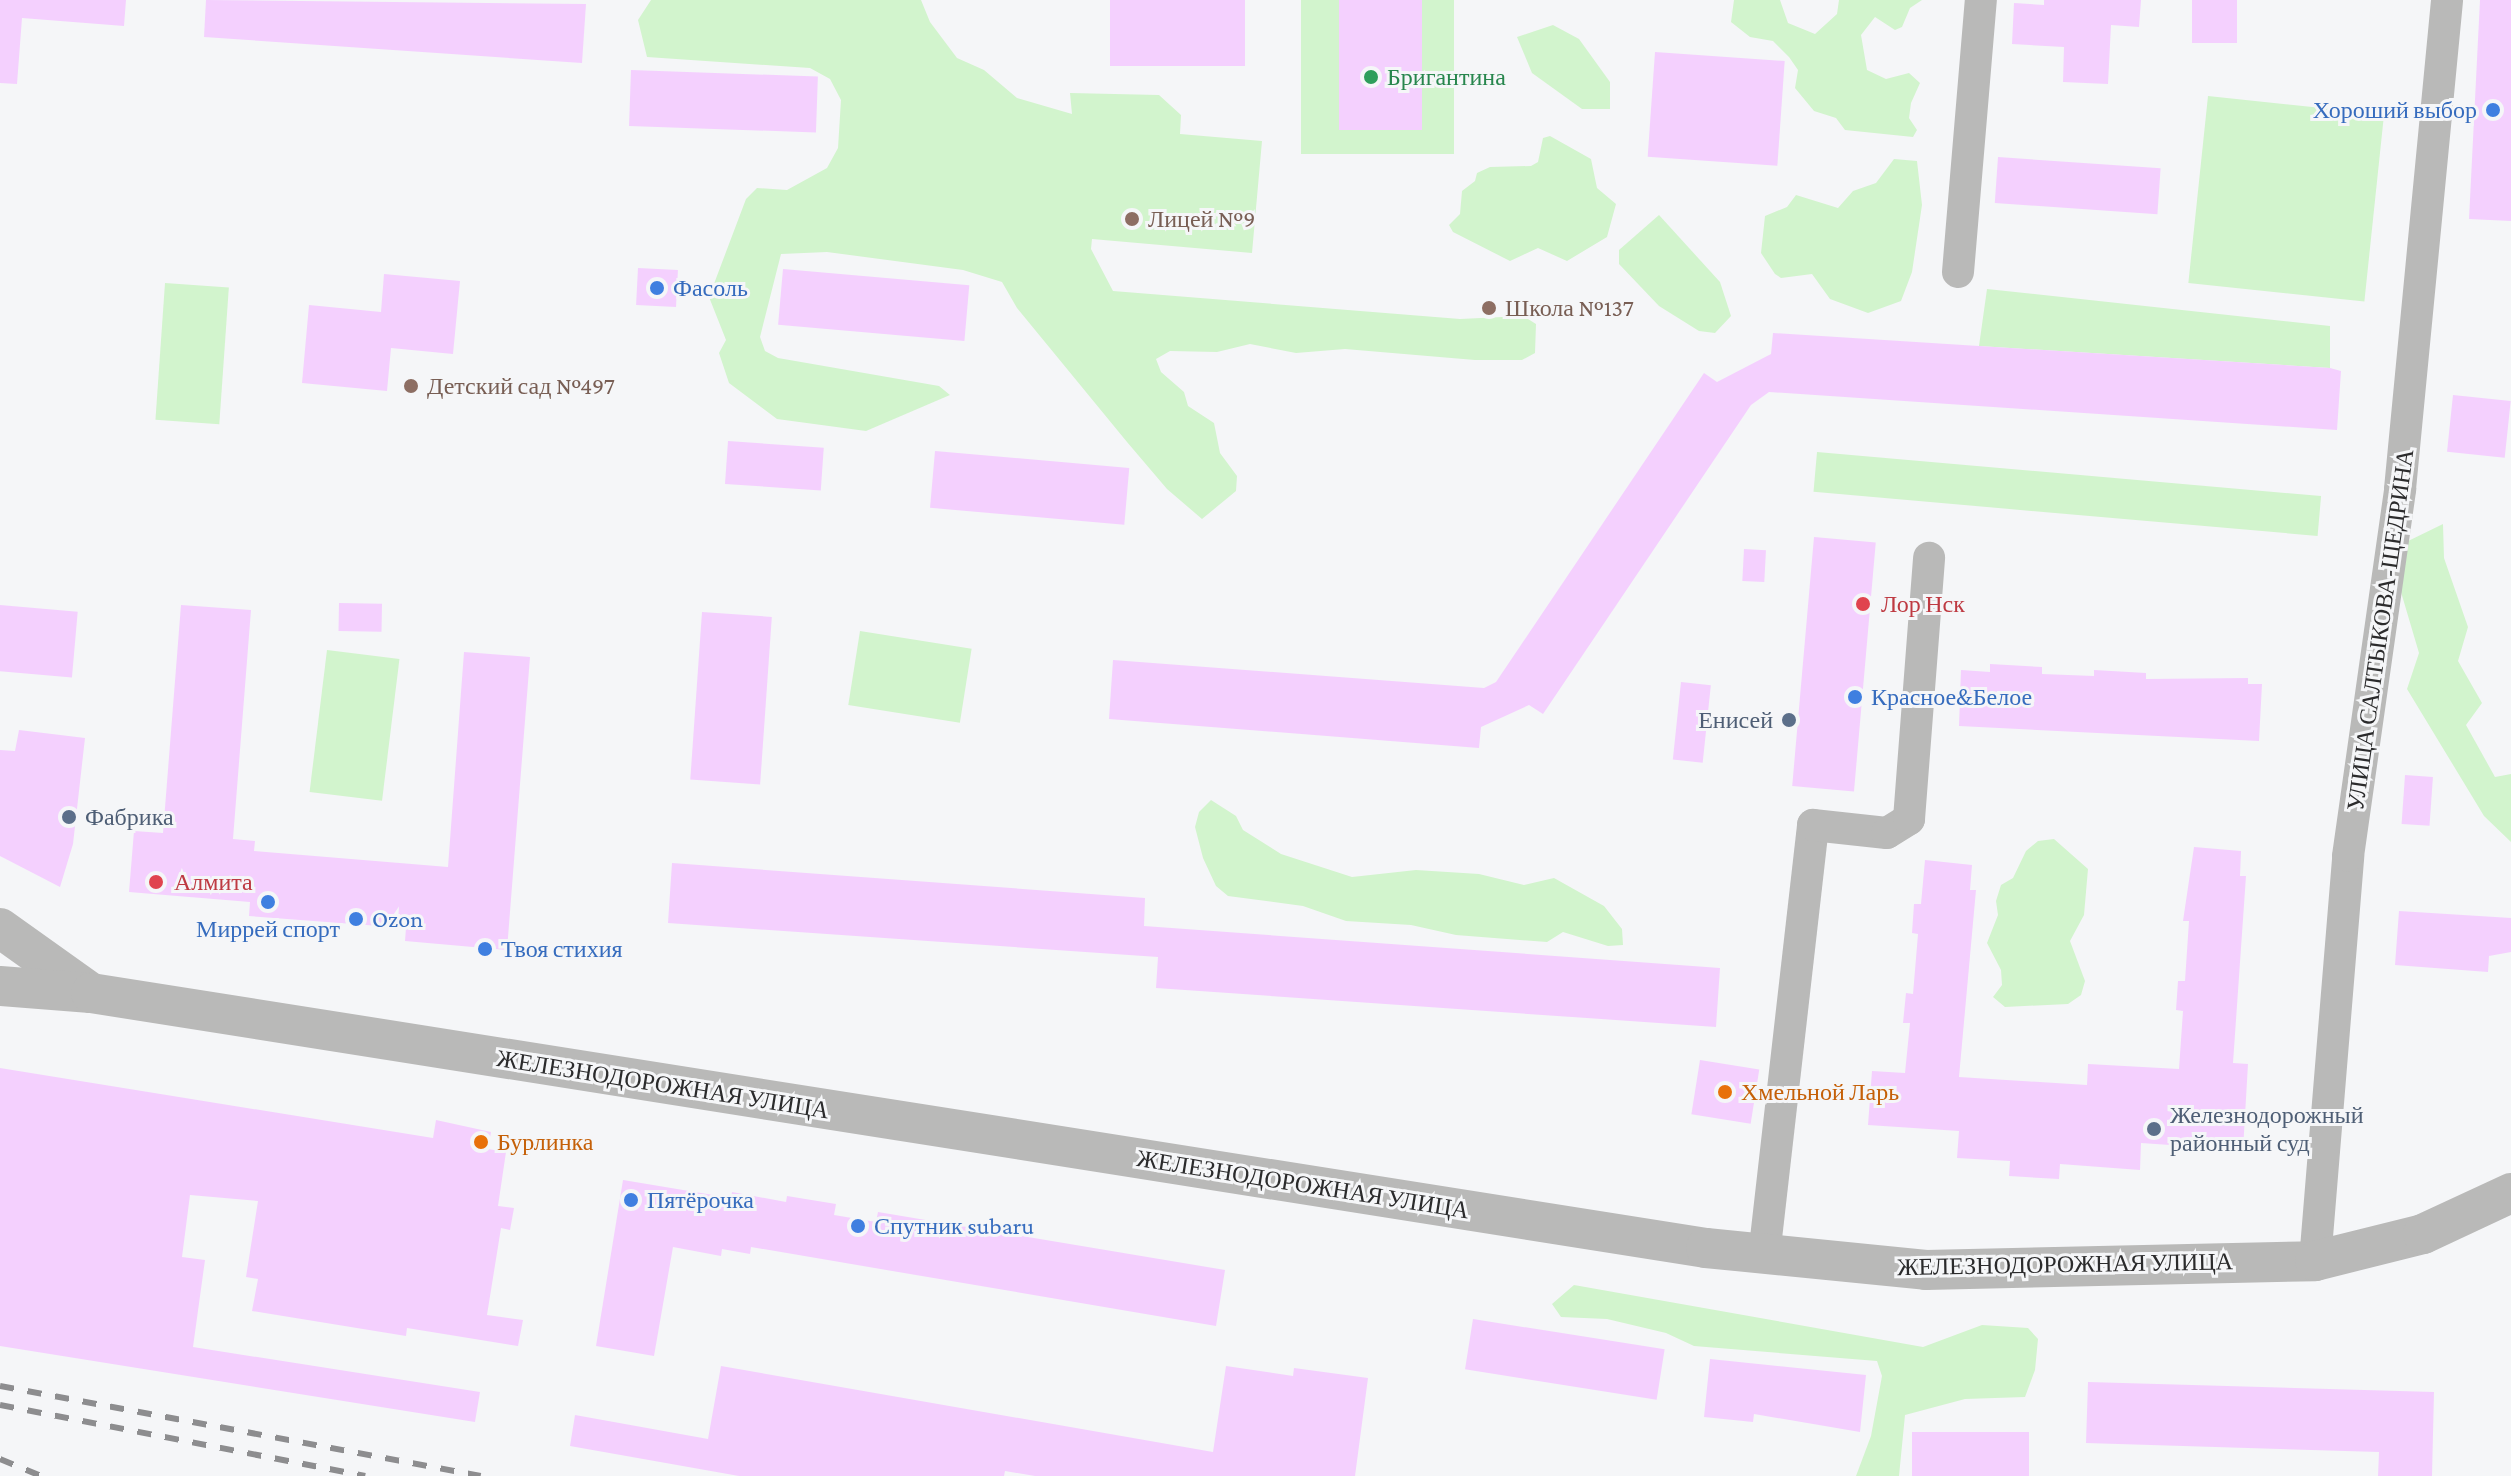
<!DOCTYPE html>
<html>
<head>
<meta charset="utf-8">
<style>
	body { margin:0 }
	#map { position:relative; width:2511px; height:1476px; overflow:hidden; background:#f5f6f8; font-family:"Crimson Pro",serif }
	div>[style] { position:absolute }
	.green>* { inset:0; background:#d2f4cd; transform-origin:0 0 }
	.building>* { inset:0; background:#f4d0fe; transform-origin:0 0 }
	.minor>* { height:32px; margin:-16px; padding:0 16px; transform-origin:16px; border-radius:16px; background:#b9b9b8 }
	.tertiary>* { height:40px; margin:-20px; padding:0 20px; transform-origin:20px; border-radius:20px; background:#b9b9b8 }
	.rail>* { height:6px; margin-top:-3px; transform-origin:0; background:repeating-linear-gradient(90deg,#8d8d8f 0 14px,transparent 0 28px) }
	.dots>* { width:22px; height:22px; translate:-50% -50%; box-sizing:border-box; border:4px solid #f5f6f8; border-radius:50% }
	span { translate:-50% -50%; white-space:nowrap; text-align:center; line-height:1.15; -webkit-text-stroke:6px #f5f6f8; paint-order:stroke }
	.leisure-label { font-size:24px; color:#27864d }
	.left { translate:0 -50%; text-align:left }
	.shop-label { font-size:24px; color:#366cbe }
	.right { translate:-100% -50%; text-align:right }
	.education-label { font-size:24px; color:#785e54 }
	.health-label { font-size:24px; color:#be3a42 }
	.street-label { font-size:24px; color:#2b2b2c }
	.service-label { font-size:24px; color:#4e5e75 }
	.food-label { font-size:24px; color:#c56008 }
</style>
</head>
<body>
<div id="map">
	<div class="green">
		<div style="clip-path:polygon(651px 0,921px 0,930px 22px,957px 58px,984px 70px,1017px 98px,1072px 114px,1070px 93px,1159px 95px,1181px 115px,1180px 134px,1262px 141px,1252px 253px,1092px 239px,1091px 249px,1113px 291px,1460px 319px,1523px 316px,1536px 324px,1535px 353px,1522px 360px,1475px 360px,1345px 349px,1296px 353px,1250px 344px,1217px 352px,1170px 351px,1156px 359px,1161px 372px,1184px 392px,1188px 406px,1214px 423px,1220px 453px,1237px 476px,1236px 491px,1202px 519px,1167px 489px,1127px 442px,1017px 308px,1002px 282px,963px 270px,827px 252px,781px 254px,760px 337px,765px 351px,778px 358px,939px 386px,950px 395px,866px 431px,777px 419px,729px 383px,719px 353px,726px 340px,709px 297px,746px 199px,757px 188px,787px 190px,827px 168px,838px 148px,841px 100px,830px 79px,810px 68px,647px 57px,638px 20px)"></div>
		<div style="left:1301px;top:0;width:153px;height:154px"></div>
		<div style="clip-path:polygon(1734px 0,1780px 0,1788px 23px,1815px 34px,1837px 14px,1839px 0,1922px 0,1910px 8px,1902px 27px,1895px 30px,1875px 17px,1861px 35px,1867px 70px,1886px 79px,1909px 73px,1920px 83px,1911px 103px,1909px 118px,1917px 130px,1913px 137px,1845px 130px,1836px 118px,1814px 111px,1795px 88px,1798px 70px,1789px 57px,1773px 41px,1750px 37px,1731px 22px)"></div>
		<div style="clip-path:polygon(1553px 25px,1579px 39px,1610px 82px,1610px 109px,1582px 109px,1532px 73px,1517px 37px)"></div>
		<div style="left:2208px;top:96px;width:177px;height:188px;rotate:6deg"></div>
		<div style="clip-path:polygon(1550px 136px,1591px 159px,1597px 188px,1616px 204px,1607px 237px,1567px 261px,1538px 248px,1510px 261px,1453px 232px,1449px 225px,1460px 214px,1462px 191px,1475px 181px,1477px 173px,1490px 167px,1531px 166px,1538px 162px,1543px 138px)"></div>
		<div style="clip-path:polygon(1894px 159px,1917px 161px,1922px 205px,1912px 272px,1901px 301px,1868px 313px,1830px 299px,1812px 274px,1781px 278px,1775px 274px,1761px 253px,1765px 216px,1787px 207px,1796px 195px,1838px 208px,1853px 191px,1876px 183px)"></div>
		<div style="clip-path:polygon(1659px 215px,1720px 282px,1731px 316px,1715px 333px,1699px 331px,1659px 306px,1619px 264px,1619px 250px)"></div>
		<div style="left:165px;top:283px;width:64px;height:137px;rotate:4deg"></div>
		<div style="clip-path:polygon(1987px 289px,2330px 326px,2330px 368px,1979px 346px)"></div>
		<div style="left:1817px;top:452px;width:506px;height:40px;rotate:5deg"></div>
		<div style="clip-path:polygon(2443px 524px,2444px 558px,2468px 627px,2458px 661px,2482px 703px,2466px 725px,2495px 777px,2511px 774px,2511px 842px,2484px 816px,2407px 689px,2419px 653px,2393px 565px,2402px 544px)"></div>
		<div style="left:860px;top:631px;width:113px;height:75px;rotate:9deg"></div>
		<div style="left:327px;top:650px;width:73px;height:143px;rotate:7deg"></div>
		<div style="clip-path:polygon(1211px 800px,1236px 816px,1243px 830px,1281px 854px,1352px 877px,1416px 870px,1479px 874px,1524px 885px,1554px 878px,1604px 906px,1622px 929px,1623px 945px,1608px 946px,1563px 932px,1547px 942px,1456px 935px,1411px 925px,1346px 921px,1303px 906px,1228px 896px,1216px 886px,1203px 858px,1195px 827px,1199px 812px)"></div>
		<div style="clip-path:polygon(2054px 839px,2088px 869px,2084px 915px,2070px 941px,2085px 981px,2081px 995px,2068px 1004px,2005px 1007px,1993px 997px,2002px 985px,2001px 970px,1987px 943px,1998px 915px,1996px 901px,2001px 885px,2013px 878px,2026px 851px,2038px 841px)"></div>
		<div style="clip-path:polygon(1574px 1285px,1923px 1347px,1982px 1325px,2028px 1328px,2038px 1339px,2035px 1370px,2025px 1397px,1965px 1399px,1905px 1415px,1899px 1476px,1856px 1476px,1871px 1436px,1882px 1376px,1877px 1361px,1694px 1346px,1666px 1333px,1607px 1319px,1561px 1317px,1552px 1304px)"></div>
	</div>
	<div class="building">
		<div style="clip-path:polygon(0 0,126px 0,124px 26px,22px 18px,17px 84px,0 83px)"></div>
		<div style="clip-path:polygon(206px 0,586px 4px,582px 63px,204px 37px)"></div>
		<div style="left:1110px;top:0;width:135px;height:66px"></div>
		<div style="left:1339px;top:0;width:83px;height:130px"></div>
		<div style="clip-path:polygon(2044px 0,2141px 0,2139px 27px,2111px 25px,2108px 84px,2063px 82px,2064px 47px,2012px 44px,2014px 3px,2044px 5px)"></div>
		<div style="left:2192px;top:0;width:45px;height:43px"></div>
		<div style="clip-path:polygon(2480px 0,2511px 0,2511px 221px,2469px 219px)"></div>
		<div style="left:1655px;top:52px;width:130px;height:105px;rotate:4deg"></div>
		<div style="left:631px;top:70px;width:187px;height:56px;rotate:2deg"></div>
		<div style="left:1998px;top:157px;width:163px;height:46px;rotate:4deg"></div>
		<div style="left:638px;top:268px;width:40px;height:37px;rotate:3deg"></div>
		<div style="left:783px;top:269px;width:187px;height:56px;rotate:5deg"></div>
		<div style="clip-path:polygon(384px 274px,460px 281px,453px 354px,391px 348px,387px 391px,302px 383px,309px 305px,381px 312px)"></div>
		<div style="clip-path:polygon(1773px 333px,2330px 368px,2341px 371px,2337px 430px,1769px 392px,1751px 405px,1543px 714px,1529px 705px,1481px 727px,1479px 748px,1109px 719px,1113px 660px,1484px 688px,1496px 682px,1704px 373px,1717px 382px,1771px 354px)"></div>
		<div style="left:2453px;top:395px;width:58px;height:57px;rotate:6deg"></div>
		<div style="left:728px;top:441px;width:96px;height:43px;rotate:4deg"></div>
		<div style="left:935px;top:451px;width:195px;height:57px;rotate:5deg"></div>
		<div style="left:1814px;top:537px;width:62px;height:250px;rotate:5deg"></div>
		<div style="left:1744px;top:549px;width:22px;height:32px;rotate:3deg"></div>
		<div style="left:339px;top:603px;width:43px;height:28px;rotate:1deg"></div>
		<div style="left:0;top:605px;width:78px;height:66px;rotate:5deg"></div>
		<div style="clip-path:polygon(181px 605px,251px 610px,233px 839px,255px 841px,254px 851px,448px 867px,464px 652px,530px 657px,507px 950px,405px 941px,406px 928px,249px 916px,250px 902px,129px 892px,134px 831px,163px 833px)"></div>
		<div style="left:702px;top:612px;width:70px;height:168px;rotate:4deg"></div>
		<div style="clip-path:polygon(1990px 664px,2042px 667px,2042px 674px,2094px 676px,2094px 670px,2146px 673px,2146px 679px,2248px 678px,2248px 684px,2262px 684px,2259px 741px,1959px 726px,1961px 670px,1990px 672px)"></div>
		<div style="left:1681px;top:682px;width:30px;height:78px;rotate:6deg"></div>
		<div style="clip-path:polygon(19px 730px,85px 738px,73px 844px,60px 887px,0 856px,0 750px,15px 751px)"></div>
		<div style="left:2405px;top:775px;width:28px;height:49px;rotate:4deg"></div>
		<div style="clip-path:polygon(2194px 847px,2241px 851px,2240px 876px,2246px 876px,2233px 1063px,2248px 1064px,2243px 1150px,2141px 1143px,2140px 1170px,2060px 1164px,2059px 1179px,2009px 1176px,2010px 1161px,1957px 1158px,1959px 1131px,1868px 1125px,1872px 1071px,1905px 1073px,1910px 1023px,1903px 1023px,1906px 993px,1913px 994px,1918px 934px,1912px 933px,1914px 904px,1921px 904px,1925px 860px,1972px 865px,1970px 890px,1976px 890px,1959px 1077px,2087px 1085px,2088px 1064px,2179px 1069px,2183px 1011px,2176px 1010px,2178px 981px,2185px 981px,2189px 921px,2183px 921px)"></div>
		<div style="clip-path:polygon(672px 863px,1145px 898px,1144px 926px,1720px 968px,1716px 1027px,1156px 988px,1158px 957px,668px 923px)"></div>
		<div style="clip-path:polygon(2399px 911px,2511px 918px,2511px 952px,2489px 956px,2488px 972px,2395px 965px)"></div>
		<div style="left:1700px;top:1060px;width:60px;height:55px;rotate:9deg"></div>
		<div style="clip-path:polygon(0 1068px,433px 1138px,436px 1120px,491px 1132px,488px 1149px,506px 1152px,498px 1206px,514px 1208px,510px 1230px,501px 1228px,487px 1315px,523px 1320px,518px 1346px,407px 1328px,406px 1336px,252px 1311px,258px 1279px,246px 1277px,258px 1201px,190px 1195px,182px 1257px,205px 1260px,193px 1347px,480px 1392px,475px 1422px,0 1346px)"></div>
		<div style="clip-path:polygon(623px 1180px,731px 1198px,732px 1192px,786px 1202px,787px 1196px,836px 1204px,834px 1215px,876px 1222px,878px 1212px,1225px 1270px,1216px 1326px,751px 1247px,750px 1254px,722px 1249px,721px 1256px,673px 1247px,654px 1356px,596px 1346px)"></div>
		<div style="left:1473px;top:1319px;width:194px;height:51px;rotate:9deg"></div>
		<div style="clip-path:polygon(1710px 1359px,1866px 1375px,1860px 1432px,1754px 1414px,1753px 1422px,1704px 1417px)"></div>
		<div style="clip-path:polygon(721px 1366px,1213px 1452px,1226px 1366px,1293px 1376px,1294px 1368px,1368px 1378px,1355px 1476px,1035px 1476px,1005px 1471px,1004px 1476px,739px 1476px,570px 1446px,575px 1415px,708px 1439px)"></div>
		<div style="clip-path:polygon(2088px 1382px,2434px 1392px,2432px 1476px,2378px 1476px,2379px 1452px,2086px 1443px)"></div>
		<div style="left:1912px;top:1432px;width:117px;height:44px"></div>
	</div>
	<div class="minor">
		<div style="left:1958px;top:272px;width:273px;rotate:-85.2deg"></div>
		<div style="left:1764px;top:1256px;width:434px;rotate:-83.5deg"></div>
		<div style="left:1813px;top:825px;width:74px;rotate:6.2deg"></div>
		<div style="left:1887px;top:833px;width:26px;rotate:-32deg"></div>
		<div style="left:1909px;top:819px;width:262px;rotate:-85.6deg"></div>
		<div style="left:2315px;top:1261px;width:406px;rotate:-85.3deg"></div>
		<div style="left:2348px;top:856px;width:371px;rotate:-81.9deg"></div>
		<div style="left:2400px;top:489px;width:491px;rotate:-84.5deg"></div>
	</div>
	<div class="tertiary">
		<div style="left:0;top:928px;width:112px;rotate:35.5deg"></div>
		<div style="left:0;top:986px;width:91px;rotate:4.4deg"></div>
		<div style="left:91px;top:993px;width:1635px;rotate:8.97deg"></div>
		<div style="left:1706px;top:1248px;width:221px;rotate:5.7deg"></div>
		<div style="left:1926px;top:1270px;width:389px;rotate:-1.3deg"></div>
		<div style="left:2315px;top:1261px;width:111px;rotate:-14deg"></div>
		<div style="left:2423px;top:1234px;width:97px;rotate:-25deg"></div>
	</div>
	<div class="rail">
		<div style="left:0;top:1386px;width:489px;rotate:10.6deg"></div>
		<div style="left:0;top:1405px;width:372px;rotate:11deg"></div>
		<div style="left:0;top:1459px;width:44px;rotate:22.5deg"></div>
	</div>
	<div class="dots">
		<div style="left:1371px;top:77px;background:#2e9e5b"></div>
		<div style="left:2493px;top:110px;background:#3f7fe0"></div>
		<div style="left:1132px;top:219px;background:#8d6e63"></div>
		<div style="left:657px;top:288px;background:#3f7fe0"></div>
		<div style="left:1489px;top:308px;background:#8d6e63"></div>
		<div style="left:411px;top:386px;background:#8d6e63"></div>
		<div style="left:1863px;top:604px;background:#e0444e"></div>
		<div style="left:1855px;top:697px;background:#3f7fe0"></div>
		<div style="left:1789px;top:720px;background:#5c6f8a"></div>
		<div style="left:69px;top:817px;background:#5c6f8a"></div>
		<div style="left:156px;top:882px;background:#e0444e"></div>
		<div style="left:268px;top:902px;background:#3f7fe0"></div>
		<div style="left:356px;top:919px;background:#3f7fe0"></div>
		<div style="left:485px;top:949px;background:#3f7fe0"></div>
		<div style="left:1725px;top:1092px;background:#e8710a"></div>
		<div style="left:2154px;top:1129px;background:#5c6f8a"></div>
		<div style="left:481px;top:1142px;background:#e8710a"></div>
		<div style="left:631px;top:1200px;background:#3f7fe0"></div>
		<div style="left:858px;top:1226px;background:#3f7fe0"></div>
	</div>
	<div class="leisure-label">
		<span class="left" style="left:1387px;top:77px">Бригантина</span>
	</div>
	<div class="shop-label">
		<span class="right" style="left:2477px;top:110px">Хороший выбор</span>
		<span class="left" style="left:673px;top:288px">Фасоль</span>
		<span class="left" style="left:1871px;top:697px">Красное&amp;Белое</span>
		<span class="left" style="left:372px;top:919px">Ozon</span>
		<span style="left:268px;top:929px">Миррей спорт</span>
		<span class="left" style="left:501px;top:949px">Твоя стихия</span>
		<span class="left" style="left:647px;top:1200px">Пятёрочка</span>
		<span class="left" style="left:874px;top:1226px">Спутник subaru</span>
	</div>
	<div class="education-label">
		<span class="left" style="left:1148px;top:219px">Лицей №9</span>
		<span class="left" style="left:1505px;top:308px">Школа №137</span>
		<span class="left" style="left:427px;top:386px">Детский сад №497</span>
	</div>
	<div class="health-label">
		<span class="left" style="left:1881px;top:604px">Лор Нск</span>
		<span class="left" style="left:174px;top:882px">Алмита</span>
	</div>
	<div class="street-label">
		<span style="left:2380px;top:630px;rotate:-82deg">УЛИЦА САЛТЫКОВА-ЩЕДРИНА</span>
		<span style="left:663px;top:1084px;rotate:9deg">ЖЕЛЕЗНОДОРОЖНАЯ УЛИЦА</span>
		<span style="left:1303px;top:1184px;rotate:9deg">ЖЕЛЕЗНОДОРОЖНАЯ УЛИЦА</span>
		<span style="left:2065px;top:1264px;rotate:-1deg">ЖЕЛЕЗНОДОРОЖНАЯ УЛИЦА</span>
	</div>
	<div class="service-label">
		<span class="right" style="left:1773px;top:720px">Енисей</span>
		<span class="left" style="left:85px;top:817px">Фабрика</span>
		<span class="left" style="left:2170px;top:1129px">Железнодорожный<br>районный суд</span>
	</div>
	<div class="food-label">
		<span class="left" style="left:1741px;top:1092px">Хмельной Ларь</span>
		<span class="left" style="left:497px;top:1142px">Бурлинка</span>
	</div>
</div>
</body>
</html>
